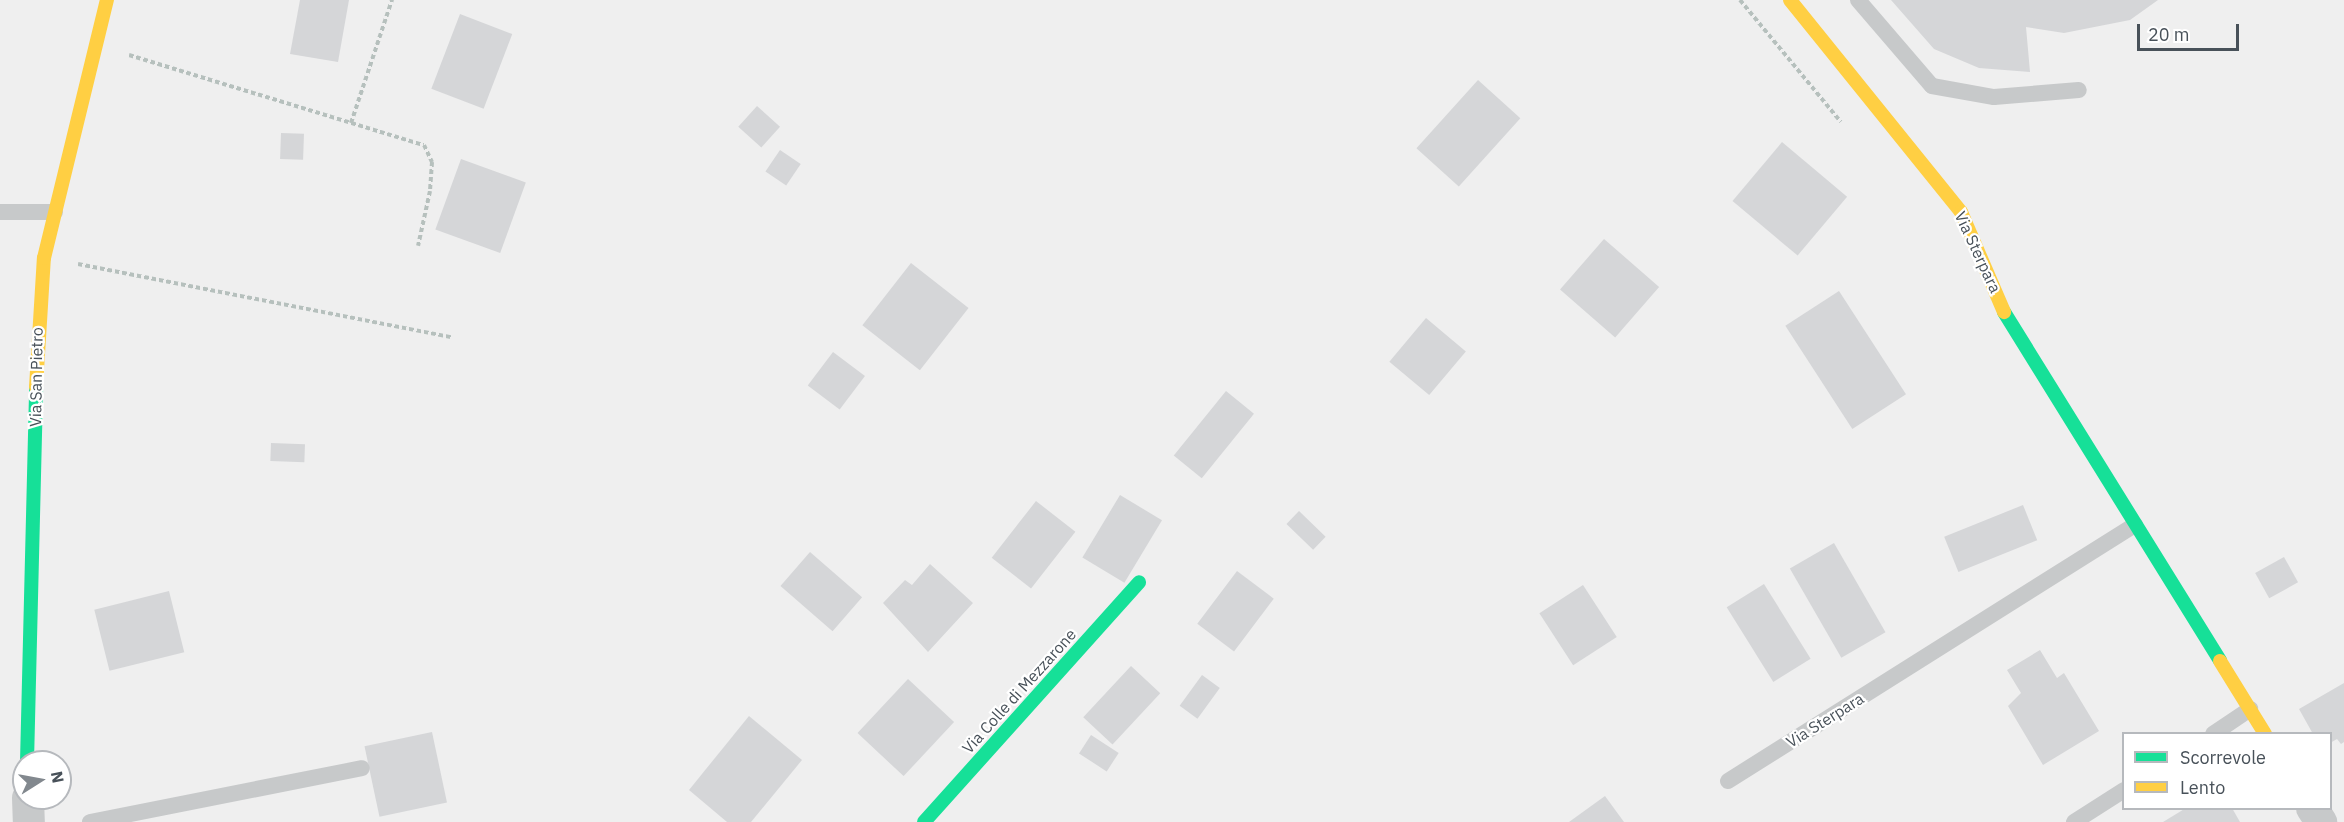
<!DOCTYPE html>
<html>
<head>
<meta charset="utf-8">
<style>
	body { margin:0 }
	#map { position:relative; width:2344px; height:822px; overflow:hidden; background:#efefef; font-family:"IBM Plex Sans",sans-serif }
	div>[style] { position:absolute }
	.building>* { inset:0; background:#d5d6d8; transform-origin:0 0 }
	.path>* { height:4px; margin-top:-2px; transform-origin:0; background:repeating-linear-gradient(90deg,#b6c0bd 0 4.5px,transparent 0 7.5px) }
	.lane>* { height:16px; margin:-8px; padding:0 8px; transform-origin:8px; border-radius:8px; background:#c7c9ca }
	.street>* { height:32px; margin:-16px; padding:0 16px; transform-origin:16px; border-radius:16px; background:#c7c9ca }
	.fast>* { height:14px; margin:-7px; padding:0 7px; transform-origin:7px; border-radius:7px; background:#16e098 }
	.slow>* { height:14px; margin:-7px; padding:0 7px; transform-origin:7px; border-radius:7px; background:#ffcf43 }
	span { translate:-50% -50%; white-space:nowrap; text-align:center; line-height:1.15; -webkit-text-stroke:4.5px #fff; paint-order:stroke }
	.street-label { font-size:16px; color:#485159 }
	.legend { position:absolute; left:2122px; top:732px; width:210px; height:78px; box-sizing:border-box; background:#fff; border:2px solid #b6b9bd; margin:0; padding:8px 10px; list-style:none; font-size:18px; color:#485159 }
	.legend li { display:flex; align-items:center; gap:12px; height:30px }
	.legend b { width:30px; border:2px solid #b6b9bd }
	.north { position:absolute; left:12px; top:750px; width:60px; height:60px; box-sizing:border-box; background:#fff; border:2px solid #b6b9bd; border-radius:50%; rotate:79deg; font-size:16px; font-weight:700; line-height:24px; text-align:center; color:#485159 }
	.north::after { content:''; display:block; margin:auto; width:21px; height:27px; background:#82888e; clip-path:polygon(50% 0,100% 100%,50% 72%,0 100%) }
	.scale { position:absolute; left:2137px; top:24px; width:102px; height:27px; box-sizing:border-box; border:3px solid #485159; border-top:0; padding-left:8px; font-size:18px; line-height:21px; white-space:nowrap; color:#485159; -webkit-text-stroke:4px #fff; paint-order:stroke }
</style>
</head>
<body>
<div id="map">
	<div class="building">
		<div style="clip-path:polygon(300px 0,349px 0,338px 62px,290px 54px)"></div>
		<div style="clip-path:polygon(1891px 0,2158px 0,2130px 20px,2064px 33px,2026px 27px,2030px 72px,1979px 68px,1934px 49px)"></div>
		<div style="left:460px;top:14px;width:56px;height:80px;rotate:21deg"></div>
		<div style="left:1478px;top:80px;width:57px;height:92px;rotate:42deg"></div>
		<div style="left:757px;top:106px;width:31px;height:28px;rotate:42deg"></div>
		<div style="left:281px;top:133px;width:23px;height:26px;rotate:2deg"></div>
		<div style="left:1782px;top:142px;width:85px;height:77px;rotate:40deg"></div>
		<div style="left:780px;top:150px;width:25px;height:26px;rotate:34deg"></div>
		<div style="left:461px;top:159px;width:69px;height:75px;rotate:20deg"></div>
		<div style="left:1604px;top:239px;width:73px;height:67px;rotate:41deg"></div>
		<div style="left:911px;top:263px;width:73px;height:79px;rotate:38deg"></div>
		<div style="left:1839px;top:291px;width:123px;height:64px;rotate:57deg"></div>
		<div style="left:1426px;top:318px;width:52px;height:57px;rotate:40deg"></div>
		<div style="left:833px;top:352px;width:40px;height:42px;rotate:37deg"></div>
		<div style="left:1226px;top:391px;width:36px;height:83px;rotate:39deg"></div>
		<div style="left:271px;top:443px;width:34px;height:18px;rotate:2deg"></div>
		<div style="left:1120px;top:495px;width:49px;height:73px;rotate:31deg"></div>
		<div style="left:1036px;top:501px;width:50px;height:72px;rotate:38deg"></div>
		<div style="left:2023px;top:505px;width:38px;height:85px;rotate:68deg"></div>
		<div style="left:1299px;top:511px;width:37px;height:18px;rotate:44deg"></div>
		<div style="left:1834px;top:543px;width:103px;height:51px;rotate:60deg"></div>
		<div style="left:810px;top:552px;width:69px;height:45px;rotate:41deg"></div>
		<div style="left:2284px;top:557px;width:29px;height:33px;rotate:61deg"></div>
		<div style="clip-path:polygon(930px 564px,973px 603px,928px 652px,883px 603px,905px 580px,912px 585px)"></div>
		<div style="left:1237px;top:571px;width:46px;height:66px;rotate:37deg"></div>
		<div style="left:1764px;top:584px;width:88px;height:44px;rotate:58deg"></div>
		<div style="left:1583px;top:585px;width:62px;height:52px;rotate:57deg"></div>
		<div style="left:169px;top:591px;width:63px;height:77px;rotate:76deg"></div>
		<div style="clip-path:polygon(2040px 650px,2057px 678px,2064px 673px,2099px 731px,2043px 765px,2008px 706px,2021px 693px,2007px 670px)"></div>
		<div style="left:1131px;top:666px;width:40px;height:70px;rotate:43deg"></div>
		<div style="left:1202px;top:675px;width:22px;height:38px;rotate:36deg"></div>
		<div style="left:908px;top:679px;width:63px;height:74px;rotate:43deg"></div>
		<div style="clip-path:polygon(2344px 683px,2344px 742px,2341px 744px,2337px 739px,2330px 743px,2330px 734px,2313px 734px,2299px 709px)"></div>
		<div style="clip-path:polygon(749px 716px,802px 760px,751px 822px,727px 822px,689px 790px)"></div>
		<div style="left:432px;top:732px;width:72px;height:69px;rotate:78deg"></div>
		<div style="left:1091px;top:735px;width:33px;height:22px;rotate:33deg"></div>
		<div style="clip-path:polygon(1605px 796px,1624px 822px,1569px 822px)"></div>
		<div style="clip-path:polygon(2186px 808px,2232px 808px,2240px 822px,2163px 822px)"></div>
	</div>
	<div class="path">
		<div style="left:1740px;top:0;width:158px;rotate:50.4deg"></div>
		<div style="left:129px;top:55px;width:308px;rotate:17deg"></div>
		<div style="left:424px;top:145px;width:19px;rotate:65deg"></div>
		<div style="left:432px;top:162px;width:29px;rotate:94deg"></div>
		<div style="left:430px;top:191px;width:56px;rotate:102.3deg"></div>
		<div style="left:351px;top:123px;width:130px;rotate:-71.6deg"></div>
		<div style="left:78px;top:264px;width:380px;rotate:11.1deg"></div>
	</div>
	<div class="lane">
		<div style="left:1858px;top:0;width:113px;rotate:49.3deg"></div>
		<div style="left:1932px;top:86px;width:63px;rotate:10.1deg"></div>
		<div style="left:1994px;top:97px;width:85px;rotate:-4.7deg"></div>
		<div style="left:0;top:212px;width:55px"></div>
		<div style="left:2213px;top:734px;width:45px;rotate:-34deg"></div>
		<div style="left:1728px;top:781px;width:481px;rotate:-32.2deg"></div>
		<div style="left:90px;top:822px;width:277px;rotate:-11.2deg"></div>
		<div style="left:2074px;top:822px;width:59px;rotate:-32.6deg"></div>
	</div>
	<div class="street">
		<div style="left:28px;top:798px;width:24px;rotate:88deg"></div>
		<div style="left:2312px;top:808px;width:17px;rotate:57deg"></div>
	</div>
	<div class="fast">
		<div style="left:2004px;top:312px;width:410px;rotate:58.2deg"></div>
		<div style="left:27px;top:762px;width:375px;rotate:-88.6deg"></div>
		<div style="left:924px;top:822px;width:322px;rotate:-48.1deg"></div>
	</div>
	<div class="slow">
		<div style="left:1790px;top:0;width:272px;rotate:51.1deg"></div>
		<div style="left:1961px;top:212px;width:109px;rotate:66.7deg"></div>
		<div style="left:36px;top:387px;width:129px;rotate:-86.5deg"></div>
		<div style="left:44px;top:258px;width:266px;rotate:-76.3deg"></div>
		<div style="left:2220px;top:661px;width:86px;rotate:58.3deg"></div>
	</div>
	<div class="street-label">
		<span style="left:1978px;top:252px;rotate:65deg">Via Sterpara</span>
		<span style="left:36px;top:377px;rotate:-89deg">Via San Pietro</span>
		<span style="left:1019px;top:691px;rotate:-48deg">Via Colle di Mezzarone</span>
		<span style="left:1825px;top:720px;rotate:-32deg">Via Sterpara</span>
	</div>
	<ul class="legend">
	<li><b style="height:8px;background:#16e098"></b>Scorrevole</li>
	<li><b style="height:8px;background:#ffcf43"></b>Lento</li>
	</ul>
	<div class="north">N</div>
	<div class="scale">20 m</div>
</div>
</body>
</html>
